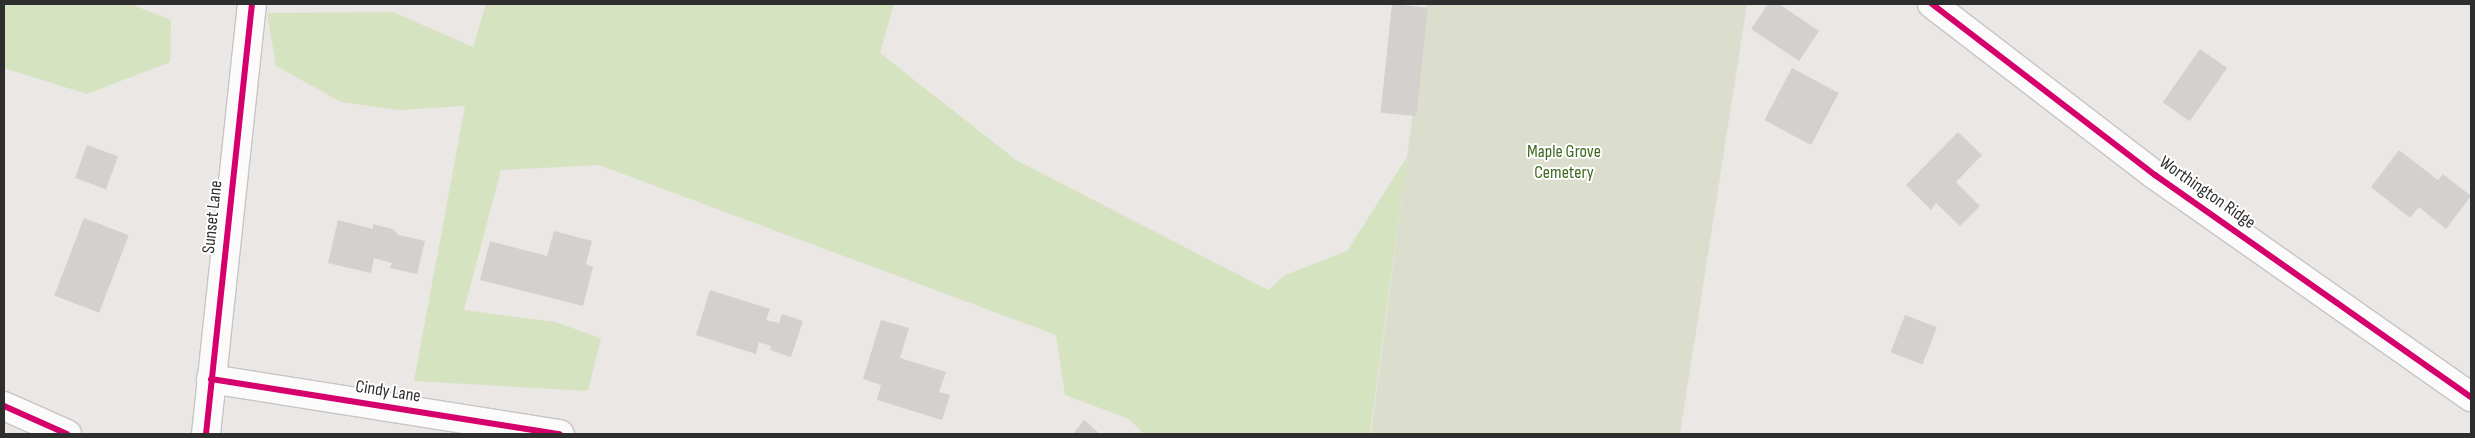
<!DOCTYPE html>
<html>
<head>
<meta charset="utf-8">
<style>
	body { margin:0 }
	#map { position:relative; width:2475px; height:438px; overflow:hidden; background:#ebe7e5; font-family:"Sofia Sans Condensed",sans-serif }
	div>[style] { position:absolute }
	.green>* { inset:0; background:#d6e3c0 }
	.cemetery>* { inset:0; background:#dcdecd }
	.building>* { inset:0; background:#d3d0ce; transform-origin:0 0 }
	.roads { filter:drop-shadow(1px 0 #c6c4c5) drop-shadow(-1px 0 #c6c4c5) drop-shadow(0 1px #c6c4c5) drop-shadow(0 -1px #c6c4c5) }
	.minor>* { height:28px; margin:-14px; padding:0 14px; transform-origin:14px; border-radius:14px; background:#fcfbfb }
	.tertiary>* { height:28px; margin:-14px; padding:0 14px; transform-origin:14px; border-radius:14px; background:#fcfbfb }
	.cycleway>* { height:6px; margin:-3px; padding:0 3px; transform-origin:3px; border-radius:3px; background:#d6006c }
	span { translate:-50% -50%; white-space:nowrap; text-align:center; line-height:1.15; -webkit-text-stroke:4px #fff; paint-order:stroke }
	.park-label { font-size:18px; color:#3f6920 }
	.street-label { font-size:18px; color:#2e2e2e }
	.frame { position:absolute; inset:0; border:5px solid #2e2e2e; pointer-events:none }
</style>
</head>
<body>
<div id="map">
	<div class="green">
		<div style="clip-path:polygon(4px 4px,130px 4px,171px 20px,170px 62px,87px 94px,4px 68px)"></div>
		<div style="clip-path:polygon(486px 4px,894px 4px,880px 53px,1016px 160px,1268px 290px,1285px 275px,1347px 251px,1407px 157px,1370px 434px,1144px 434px,1129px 419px,1065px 395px,1056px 335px,599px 165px,501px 170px,464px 310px,555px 322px,601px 338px,588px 391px,414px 381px,465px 106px,399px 110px,341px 102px,276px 66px,267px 13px,393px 12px,473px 47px)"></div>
	</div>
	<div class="cemetery">
		<div style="clip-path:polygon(1427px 4px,1747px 4px,1680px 434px,1371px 434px)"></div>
	</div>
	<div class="building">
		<div style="left:1392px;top:4px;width:36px;height:109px;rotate:6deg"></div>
		<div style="clip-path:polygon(1768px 4px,1779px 4px,1819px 31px,1799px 61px,1751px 29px)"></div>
		<div style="left:2200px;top:49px;width:33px;height:65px;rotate:35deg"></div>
		<div style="left:1792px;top:68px;width:53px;height:59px;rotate:28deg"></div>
		<div style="clip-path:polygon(1958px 132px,1982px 155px,1956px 182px,1980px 206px,1960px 226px,1936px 203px,1931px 210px,1906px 185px)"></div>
		<div style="left:87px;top:145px;width:33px;height:35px;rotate:20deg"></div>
		<div style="clip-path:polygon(2399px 150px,2438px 180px,2443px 174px,2471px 196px,2446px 229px,2419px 207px,2410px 218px,2371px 187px)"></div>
		<div style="left:84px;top:218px;width:48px;height:83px;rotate:21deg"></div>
		<div style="clip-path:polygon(338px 220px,373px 229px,373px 224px,393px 229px,398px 235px,425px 241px,417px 274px,390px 268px,392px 263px,374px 258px,371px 273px,328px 263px)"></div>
		<div style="clip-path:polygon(554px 231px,592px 241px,586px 264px,593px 267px,583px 306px,480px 280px,490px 241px,547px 256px)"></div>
		<div style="clip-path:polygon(710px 290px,770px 309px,766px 320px,779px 323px,782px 314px,803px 321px,791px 357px,770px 350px,771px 346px,759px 342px,756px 354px,696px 335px)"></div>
		<div style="left:1905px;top:315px;width:34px;height:40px;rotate:21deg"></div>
		<div style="clip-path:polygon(881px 320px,909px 328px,900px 358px,946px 372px,939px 392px,950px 395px,942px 420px,877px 400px,881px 385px,863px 379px)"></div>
		<div style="clip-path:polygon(1084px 420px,1100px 434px,1073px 434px)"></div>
	</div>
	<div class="roads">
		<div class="minor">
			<div style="left:211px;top:379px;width:353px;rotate:9deg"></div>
			<div style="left:4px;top:406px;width:69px;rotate:24deg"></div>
			<div style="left:206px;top:434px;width:432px;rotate:-83.9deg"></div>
		</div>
		<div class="tertiary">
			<div style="left:1932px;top:4px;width:281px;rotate:37.5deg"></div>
			<div style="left:2155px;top:175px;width:386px;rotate:35.1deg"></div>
		</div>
	</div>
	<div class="cycleway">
		<div style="left:1932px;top:4px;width:281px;rotate:37.5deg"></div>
		<div style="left:2155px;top:175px;width:386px;rotate:35.1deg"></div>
		<div style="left:211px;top:379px;width:353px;rotate:9deg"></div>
		<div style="left:4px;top:406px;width:69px;rotate:24deg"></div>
		<div style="left:206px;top:434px;width:432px;rotate:-83.9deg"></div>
	</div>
	<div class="park-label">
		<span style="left:1564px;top:163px">Maple Grove<br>Cemetery</span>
	</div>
	<div class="street-label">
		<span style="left:2207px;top:193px;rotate:35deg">Worthington Ridge</span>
		<span style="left:213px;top:217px;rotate:-84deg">Sunset Lane</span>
		<span style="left:388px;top:392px;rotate:9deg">Cindy Lane</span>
	</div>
	<div class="frame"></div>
</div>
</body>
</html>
